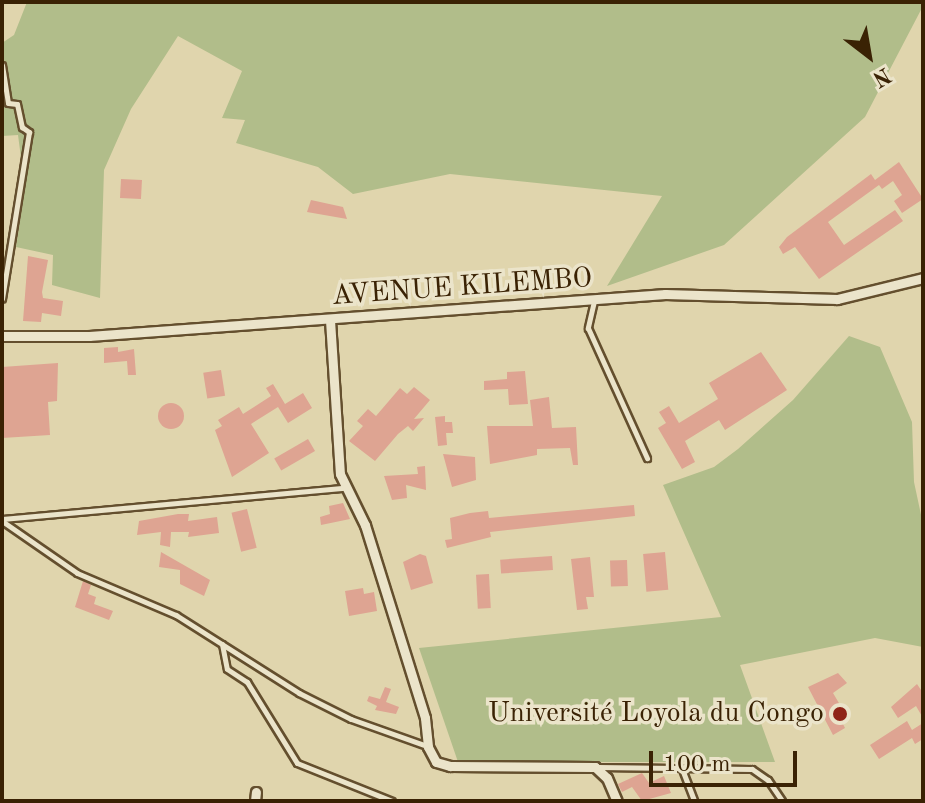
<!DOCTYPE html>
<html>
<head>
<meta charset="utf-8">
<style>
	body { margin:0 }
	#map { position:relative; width:925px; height:803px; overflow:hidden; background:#e0d5ad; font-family:"Old Standard TT",serif }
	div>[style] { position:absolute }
	.green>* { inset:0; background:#b1bd8a }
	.building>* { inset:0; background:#dea492; transform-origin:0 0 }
	.round { border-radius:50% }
	.roads { filter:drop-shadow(2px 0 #644f2e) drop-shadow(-2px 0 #644f2e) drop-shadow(0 2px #644f2e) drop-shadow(0 -2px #644f2e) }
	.lane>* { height:5px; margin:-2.5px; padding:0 2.5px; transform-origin:2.5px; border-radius:2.5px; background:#ebe4ca }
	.street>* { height:9px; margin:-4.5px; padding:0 4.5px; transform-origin:4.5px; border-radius:4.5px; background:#ebe4ca }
	.dots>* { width:22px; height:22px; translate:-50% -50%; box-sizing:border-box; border:4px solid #ebe4ca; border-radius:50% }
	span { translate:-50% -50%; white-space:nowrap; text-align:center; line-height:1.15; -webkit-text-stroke:7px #ebe4ca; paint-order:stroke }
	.street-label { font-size:28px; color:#3a2204 }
	.poi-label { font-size:28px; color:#3a2204 }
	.right { translate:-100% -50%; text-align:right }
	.frame { position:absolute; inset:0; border:4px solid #3a2204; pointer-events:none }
	.north { position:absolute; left:829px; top:16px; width:80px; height:80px; -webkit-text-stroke:6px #ebe4ca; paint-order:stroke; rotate:149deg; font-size:22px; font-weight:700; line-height:32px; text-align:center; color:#3a2204 }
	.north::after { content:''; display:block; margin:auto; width:28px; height:36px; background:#3a2204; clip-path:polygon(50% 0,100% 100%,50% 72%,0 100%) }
	.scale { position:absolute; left:649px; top:751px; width:148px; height:36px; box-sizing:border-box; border:4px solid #3a2204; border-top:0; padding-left:10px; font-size:24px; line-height:28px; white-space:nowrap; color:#3a2204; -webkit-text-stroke:6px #ebe4ca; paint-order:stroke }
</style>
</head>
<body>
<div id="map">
	<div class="green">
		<div style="clip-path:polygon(27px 2px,923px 2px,923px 6px,865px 117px,724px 245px,607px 286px,662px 196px,450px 174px,353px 194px,318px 167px,236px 143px,245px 120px,222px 118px,242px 71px,178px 36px,131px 109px,104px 170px,100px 298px,52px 285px,53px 255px,16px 247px,25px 188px,18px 135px,2px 136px,2px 43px,14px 35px)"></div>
		<div style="clip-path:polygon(849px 336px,880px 347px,912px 422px,914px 482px,923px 524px,923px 647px,875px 638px,740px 665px,775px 762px,458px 762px,419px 648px,721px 617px,663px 485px,714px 467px,738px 449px,793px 400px)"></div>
	</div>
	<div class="building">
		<div style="clip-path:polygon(899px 162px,923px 199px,902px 213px,894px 201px,902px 195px,893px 181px,882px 189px,879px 185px,828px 222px,844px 245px,895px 210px,903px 221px,819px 279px,795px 247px,783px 254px,779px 247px,787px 237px,871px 174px,875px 180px)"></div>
		<div style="left:121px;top:179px;width:21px;height:19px;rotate:3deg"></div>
		<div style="clip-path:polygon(311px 200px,343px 207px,347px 219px,307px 212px)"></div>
		<div style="clip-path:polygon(28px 256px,48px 260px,42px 292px,43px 298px,63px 301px,61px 316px,42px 313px,41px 322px,23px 321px)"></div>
		<div style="clip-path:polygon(118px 347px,118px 352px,134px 349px,136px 375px,128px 375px,127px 361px,104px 363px,104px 348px)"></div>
		<div style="clip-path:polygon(761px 352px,787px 390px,725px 430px,719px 420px,685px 441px,695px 462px,682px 469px,658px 428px,666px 423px,659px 412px,669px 406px,679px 423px,718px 399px,709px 383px)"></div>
		<div style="clip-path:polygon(58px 363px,57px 401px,48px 402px,50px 435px,2px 438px,2px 367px)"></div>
		<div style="left:221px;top:370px;width:26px;height:18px;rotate:81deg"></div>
		<div style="clip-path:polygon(525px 371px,528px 404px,509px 405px,508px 389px,484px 390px,484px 381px,507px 379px,507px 372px)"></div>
		<div style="clip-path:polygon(273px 384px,285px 404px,303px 393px,312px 408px,288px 423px,278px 407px,251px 424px,269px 453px,232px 477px,215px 430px,222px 426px,218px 420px,239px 407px,243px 414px,271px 396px,266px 388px)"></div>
		<div style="clip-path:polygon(414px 387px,430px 400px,414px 419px,424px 418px,413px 431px,408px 426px,398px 434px,375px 461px,349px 441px,363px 426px,357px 421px,368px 409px,376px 416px,400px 388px,407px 394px)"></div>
		<div style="clip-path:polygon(549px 397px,552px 428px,576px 427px,578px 465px,573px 465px,570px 448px,537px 449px,537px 455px,490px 464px,487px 426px,533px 426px,530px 400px)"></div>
		<div class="round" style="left:158px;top:403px;width:26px;height:26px"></div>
		<div style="clip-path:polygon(445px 416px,445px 422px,452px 422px,453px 433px,446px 433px,447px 445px,438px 446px,435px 417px)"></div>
		<div style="left:308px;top:439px;width:14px;height:39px;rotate:60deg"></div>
		<div style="clip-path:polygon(443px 454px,475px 457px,476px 480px,452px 487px)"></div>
		<div style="clip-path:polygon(425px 466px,426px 490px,406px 485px,407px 498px,392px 500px,384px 476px,418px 474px,417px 467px)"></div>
		<div style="clip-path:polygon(343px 503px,350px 519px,321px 525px,320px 517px,330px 514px,329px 506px)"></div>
		<div style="clip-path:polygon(634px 505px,635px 516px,490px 532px,491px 537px,447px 548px,445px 540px,452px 539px,450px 518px,470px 513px,488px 511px,489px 518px)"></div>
		<div style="left:247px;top:509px;width:40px;height:16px;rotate:76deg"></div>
		<div style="clip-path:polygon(178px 514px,189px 514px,188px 521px,217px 517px,219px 533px,188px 537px,189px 532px,171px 532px,170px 547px,160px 545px,161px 532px,137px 535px,139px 521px)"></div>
		<div style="clip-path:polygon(161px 552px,210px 580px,204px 596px,180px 584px,180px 570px,159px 567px)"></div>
		<div style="left:665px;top:552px;width:38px;height:22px;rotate:85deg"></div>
		<div style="clip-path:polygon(420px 554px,426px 556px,433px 583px,411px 590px,403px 562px)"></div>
		<div style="left:552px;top:556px;width:14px;height:52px;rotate:86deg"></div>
		<div style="clip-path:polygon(590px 557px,594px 597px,586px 597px,588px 609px,577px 610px,571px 559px)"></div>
		<div style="left:627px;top:560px;width:26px;height:17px;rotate:88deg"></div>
		<div style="left:489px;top:574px;width:34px;height:13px;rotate:87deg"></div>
		<div style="clip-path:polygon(83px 581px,91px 585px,88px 594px,96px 597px,94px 604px,113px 611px,109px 620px,75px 607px)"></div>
		<div style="clip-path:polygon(363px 588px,364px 594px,374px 592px,377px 611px,349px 616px,345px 591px)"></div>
		<div style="clip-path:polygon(838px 673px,847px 683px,833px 693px,846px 715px,840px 718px,845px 728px,833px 735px,808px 687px)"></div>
		<div style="clip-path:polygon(917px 684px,923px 693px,923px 718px,916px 706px,898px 718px,891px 707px)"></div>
		<div style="clip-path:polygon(385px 687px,391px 689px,386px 702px,399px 707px,396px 714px,375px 710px,377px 706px,367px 701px,369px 696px,380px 699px)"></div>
		<div style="clip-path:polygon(907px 721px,912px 730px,923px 723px,923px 739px,915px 744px,912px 738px,879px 759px,870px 745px)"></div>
		<div style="clip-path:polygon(642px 773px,649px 783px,664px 776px,671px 793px,642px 801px,632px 787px,622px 792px,618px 784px)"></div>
	</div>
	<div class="roads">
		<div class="lane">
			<div style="left:2px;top:65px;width:38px;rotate:81deg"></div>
			<div style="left:8px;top:103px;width:9px;rotate:6deg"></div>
			<div style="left:17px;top:104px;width:24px;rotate:78deg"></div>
			<div style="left:22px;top:127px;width:9px;rotate:36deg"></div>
			<div style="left:29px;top:132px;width:169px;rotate:99.2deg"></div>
			<div style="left:594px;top:301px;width:28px;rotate:103deg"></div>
			<div style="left:588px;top:328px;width:143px;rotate:65.6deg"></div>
			<div style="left:2px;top:519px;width:344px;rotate:-5.2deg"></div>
			<div style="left:2px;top:521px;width:91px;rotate:34.7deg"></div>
			<div style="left:77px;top:573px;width:108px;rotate:23deg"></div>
			<div style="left:176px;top:615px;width:146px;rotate:32.4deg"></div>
			<div style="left:299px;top:693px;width:58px;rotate:26.6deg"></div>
			<div style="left:351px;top:719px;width:81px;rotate:19.6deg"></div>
			<div style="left:222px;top:644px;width:25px;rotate:79deg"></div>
			<div style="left:227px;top:669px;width:24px;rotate:33deg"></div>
			<div style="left:247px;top:682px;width:95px;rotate:58.3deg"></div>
			<div style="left:297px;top:763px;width:102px;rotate:21.8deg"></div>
			<div style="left:598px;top:767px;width:154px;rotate:0.7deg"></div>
			<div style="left:752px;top:769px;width:19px;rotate:35deg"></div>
			<div style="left:768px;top:780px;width:25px;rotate:56deg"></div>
			<div style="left:682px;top:769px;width:34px;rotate:69deg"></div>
		</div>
		<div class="street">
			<div style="left:330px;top:320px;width:154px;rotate:86.3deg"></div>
			<div style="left:340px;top:474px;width:57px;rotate:63.9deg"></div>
			<div style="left:365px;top:525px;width:202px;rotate:72.7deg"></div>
			<div style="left:425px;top:718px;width:29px;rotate:84deg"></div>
			<div style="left:428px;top:747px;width:17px;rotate:62deg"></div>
			<div style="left:436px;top:762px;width:15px;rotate:16deg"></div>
			<div style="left:450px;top:766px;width:145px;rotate:0.4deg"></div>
			<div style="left:595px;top:767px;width:16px;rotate:43deg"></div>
			<div style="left:607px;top:778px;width:25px;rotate:67deg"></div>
			<div style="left:2px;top:336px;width:87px"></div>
			<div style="left:89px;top:336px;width:578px;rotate:-4.17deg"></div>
			<div style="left:665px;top:294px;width:172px;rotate:1.7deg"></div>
			<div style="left:837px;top:299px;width:89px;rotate:-13.7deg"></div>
			<div style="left:255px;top:801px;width:9px;rotate:-84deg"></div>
		</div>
	</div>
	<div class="dots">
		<div style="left:840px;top:714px;background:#8f2418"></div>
	</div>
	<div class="street-label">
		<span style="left:462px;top:288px;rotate:-4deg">AVENUE KILEMBO</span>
	</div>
	<div class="poi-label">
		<span class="right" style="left:824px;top:714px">Université Loyola du Congo</span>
	</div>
	<div class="frame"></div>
	<div class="north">N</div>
	<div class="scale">100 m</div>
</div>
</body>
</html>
